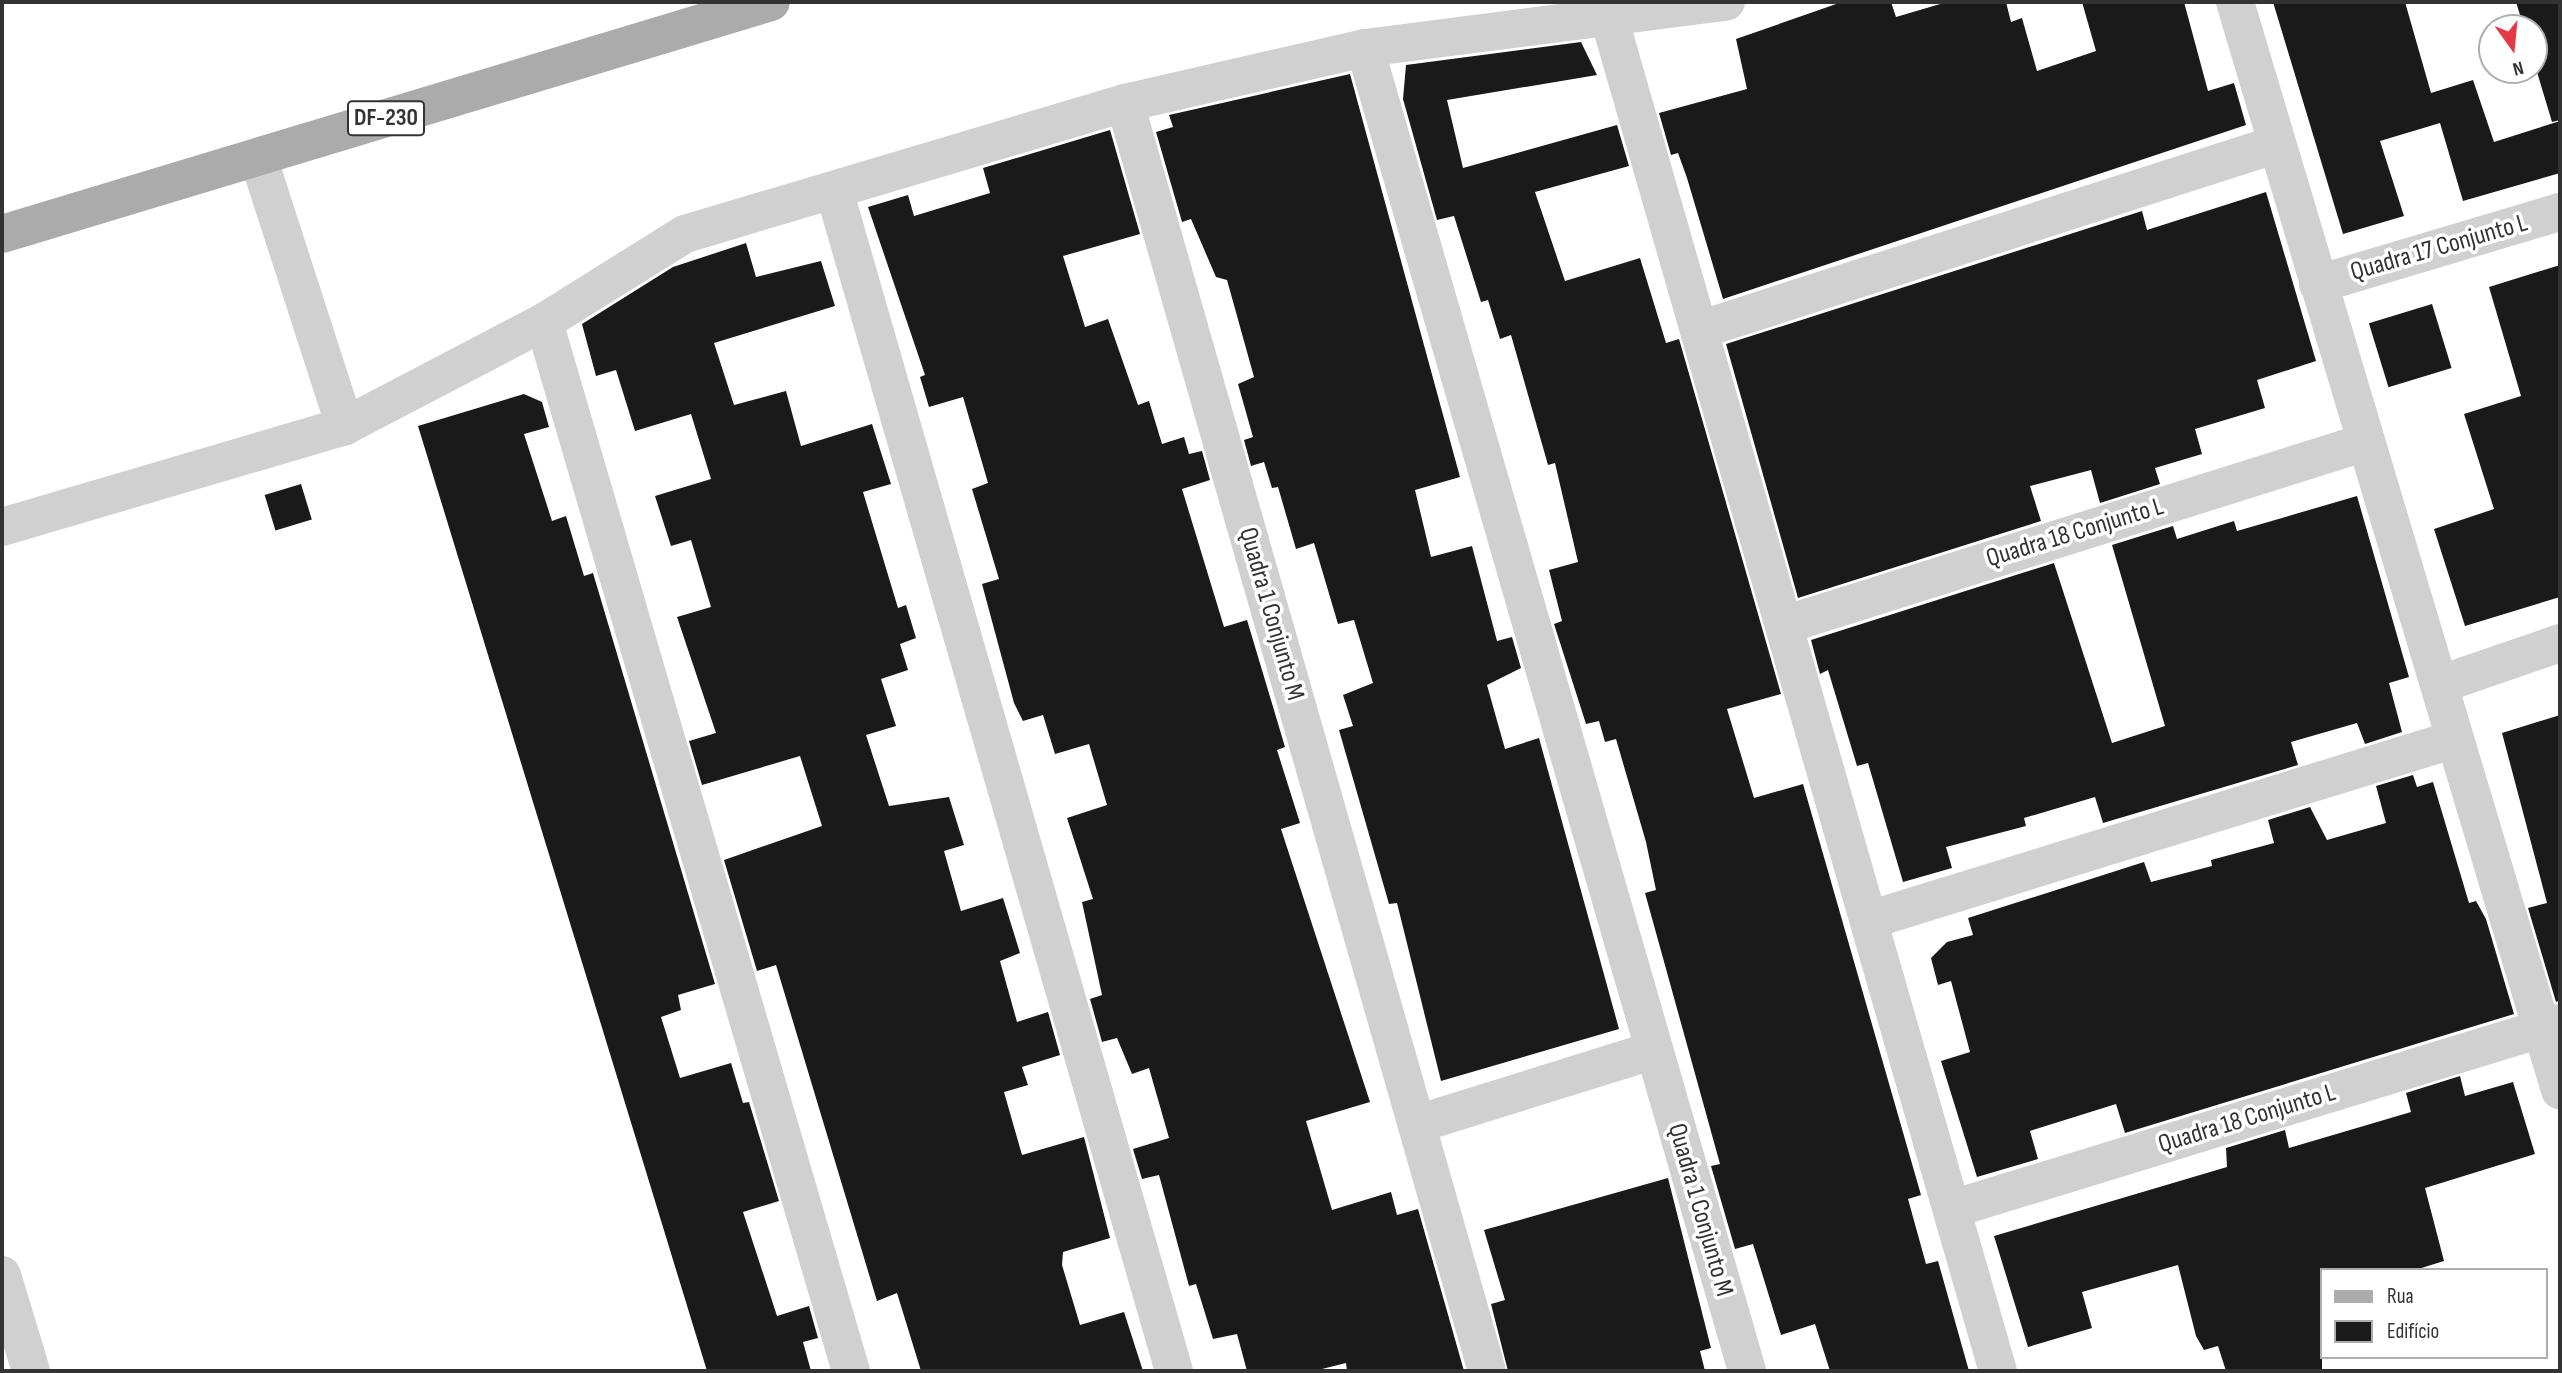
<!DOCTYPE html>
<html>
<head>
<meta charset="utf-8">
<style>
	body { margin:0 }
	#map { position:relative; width:2562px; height:1373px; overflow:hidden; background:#fff; font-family:"Sofia Sans Condensed",sans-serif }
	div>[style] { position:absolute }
	.building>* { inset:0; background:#1a1a1a; transform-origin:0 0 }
	.minor>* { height:38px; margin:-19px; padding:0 19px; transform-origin:19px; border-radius:19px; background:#d0d0d0 }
	.primary>* { height:38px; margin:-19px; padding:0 19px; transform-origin:19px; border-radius:19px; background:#ababab }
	span { translate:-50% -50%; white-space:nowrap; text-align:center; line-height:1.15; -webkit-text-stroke:7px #fff; paint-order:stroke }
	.shield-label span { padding:2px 5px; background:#fff; border:2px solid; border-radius:5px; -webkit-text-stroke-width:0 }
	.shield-label { font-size:24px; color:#333; font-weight:700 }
	.street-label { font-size:26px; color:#333 }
	.frame { position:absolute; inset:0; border:4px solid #333; pointer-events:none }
	.legend { position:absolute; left:2320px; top:1268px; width:228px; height:91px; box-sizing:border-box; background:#fff; border:2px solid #adadad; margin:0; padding:9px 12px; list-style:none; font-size:21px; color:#333 }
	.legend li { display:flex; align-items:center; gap:14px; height:35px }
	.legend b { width:35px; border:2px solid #adadad }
	.north { position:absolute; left:2478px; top:14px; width:70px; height:70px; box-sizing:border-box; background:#fff; border:2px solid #adadad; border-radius:50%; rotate:165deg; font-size:19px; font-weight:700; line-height:28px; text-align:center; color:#333 }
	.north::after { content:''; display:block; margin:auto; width:24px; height:32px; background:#e63946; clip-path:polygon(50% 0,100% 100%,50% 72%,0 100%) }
</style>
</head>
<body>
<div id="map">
	<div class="building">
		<div style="clip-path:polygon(1842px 2px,1891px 2px,1896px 17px,1947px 2px,2006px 2px,2011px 22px,2022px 18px,2037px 71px,2096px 51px,2082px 2px,2184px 2px,2208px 91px,2234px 83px,2246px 125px,1723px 299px,1687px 178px,1678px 153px,1671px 155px,1659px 113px,1747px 89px,1736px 39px)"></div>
		<div style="clip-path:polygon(2273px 2px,2405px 2px,2431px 93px,2473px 80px,2494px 142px,2560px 121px,2560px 173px,2463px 201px,2440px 123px,2380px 141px,2404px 216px,2343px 234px)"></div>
		<div style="clip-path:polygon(2516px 2px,2560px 2px,2560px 120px,2552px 122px,2534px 62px,2534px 28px,2524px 28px)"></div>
		<div style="clip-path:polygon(1581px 42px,1597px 75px,1447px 100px,1463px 168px,1617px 125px,1629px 166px,1535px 192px,1565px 281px,1640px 258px,1666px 343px,1679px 339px,1781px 694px,1727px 709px,1754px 798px,1803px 784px,1921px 1195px,1908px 1199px,1926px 1264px,1938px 1261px,1969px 1371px,1830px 1371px,1815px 1324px,1781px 1335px,1753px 1244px,1735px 1249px,1711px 1166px,1720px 1164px,1645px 893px,1656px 890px,1646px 842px,1616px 739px,1605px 742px,1599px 721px,1586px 724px,1554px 624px,1562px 621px,1549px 570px,1578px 562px,1555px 463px,1548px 465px,1511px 335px,1500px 339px,1488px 300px,1481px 302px,1454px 216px,1437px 220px,1403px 99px,1406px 65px)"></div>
		<div style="clip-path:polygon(1350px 74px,1460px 477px,1415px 490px,1431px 557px,1472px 546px,1497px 641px,1512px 637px,1521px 668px,1487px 685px,1505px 749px,1539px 738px,1619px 1029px,1441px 1081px,1397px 903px,1389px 904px,1339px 730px,1353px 726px,1343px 695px,1373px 683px,1354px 620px,1338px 624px,1314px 543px,1296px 549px,1278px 487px,1272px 488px,1264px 462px,1251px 466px,1244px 440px,1253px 437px,1238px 384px,1254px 377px,1227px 280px,1216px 277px,1191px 219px,1182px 222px,1156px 132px,1173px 127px,1169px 115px)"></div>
		<div style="clip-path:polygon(1110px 130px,1140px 234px,1063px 256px,1085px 327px,1108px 319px,1138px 405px,1149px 401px,1162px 444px,1184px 437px,1189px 454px,1202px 451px,1210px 480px,1182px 489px,1224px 627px,1247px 620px,1285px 747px,1277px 750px,1300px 823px,1281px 829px,1370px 1102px,1306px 1121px,1332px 1210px,1391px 1192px,1397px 1215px,1418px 1209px,1464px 1371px,1347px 1371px,1346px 1363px,1314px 1371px,1247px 1371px,1237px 1334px,1213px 1339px,1196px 1284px,1189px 1286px,1159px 1175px,1142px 1179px,1133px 1149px,1169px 1138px,1149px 1068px,1132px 1074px,1117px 1038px,1102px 1042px,1090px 999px,1102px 995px,1082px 902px,1093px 899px,1067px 818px,1107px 805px,1089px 744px,1055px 754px,1043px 715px,1023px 721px,1014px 703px,982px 584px,999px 579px,972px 489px,988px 483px,963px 397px,929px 407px,920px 377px,925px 375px,868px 207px,908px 195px,914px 216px,990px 193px,983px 168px)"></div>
		<div style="clip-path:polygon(2266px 192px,2316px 361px,2257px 380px,2265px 408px,2195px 429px,2202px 454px,2155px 468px,2160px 484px,2100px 503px,2091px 470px,2030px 486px,2041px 521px,1798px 598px,1726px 344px,2142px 211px,2147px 230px)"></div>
		<div style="clip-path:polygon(746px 243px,756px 277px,821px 261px,835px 306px,714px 343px,734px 405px,786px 391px,801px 446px,872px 424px,891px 484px,863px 492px,898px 608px,906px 605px,916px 638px,900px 644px,908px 670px,881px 679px,896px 726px,866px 735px,889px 806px,949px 797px,964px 845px,944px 851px,961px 911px,1003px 898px,1020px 953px,1000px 961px,1017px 1022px,1048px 1012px,1060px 1055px,1022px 1067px,1028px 1085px,1004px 1092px,1022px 1155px,1084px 1137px,1110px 1238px,1063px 1252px,1062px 1265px,1080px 1325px,1124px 1312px,1143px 1371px,921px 1371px,897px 1293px,877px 1301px,776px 965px,757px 971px,724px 860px,822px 826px,800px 756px,702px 785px,689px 741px,716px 733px,677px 617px,711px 607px,691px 540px,671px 546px,655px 496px,711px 479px,691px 414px,635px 431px,616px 370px,596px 376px,582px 324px,673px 267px)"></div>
		<div style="clip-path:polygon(2560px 265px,2560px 597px,2465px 626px,2434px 529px,2494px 509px,2464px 414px,2521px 396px,2489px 287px)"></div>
		<div style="left:2432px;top:304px;width:67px;height:66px;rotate:73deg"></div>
		<div style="clip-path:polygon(524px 394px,542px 402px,549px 427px,524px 434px,552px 521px,566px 516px,584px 576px,593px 573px,715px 984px,678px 995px,681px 1010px,661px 1017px,680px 1078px,731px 1063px,743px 1103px,749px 1102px,779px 1201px,743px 1212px,777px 1316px,809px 1306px,818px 1338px,803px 1342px,811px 1371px,707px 1371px,418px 426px)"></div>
		<div style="left:301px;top:484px;width:37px;height:38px;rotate:73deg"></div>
		<div style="clip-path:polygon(2357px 496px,2409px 677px,2389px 683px,2402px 732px,2365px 744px,2357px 723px,2291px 742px,2298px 765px,2103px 823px,2095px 797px,2024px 818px,2026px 826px,1946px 847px,1952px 868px,1903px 882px,1868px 763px,1857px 766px,1828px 670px,1820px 674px,1811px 640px,2054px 563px,2112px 743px,2165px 726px,2112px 545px,2173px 526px,2177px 539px,2234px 521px,2237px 531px)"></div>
		<div style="clip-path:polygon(2560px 715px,2560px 1000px,2556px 1002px,2528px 908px,2547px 903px,2502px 733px)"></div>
		<div style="clip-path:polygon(2413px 775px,2417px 787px,2433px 782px,2469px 903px,2476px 901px,2486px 919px,2514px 1014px,2125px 1133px,2116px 1104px,2030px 1131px,2038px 1159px,1977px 1177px,1941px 1061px,1970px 1052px,1951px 981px,1938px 985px,1931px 958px,1947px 942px,1973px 935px,1968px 918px,2144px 862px,2151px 882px,2212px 866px,2211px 860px,2274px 843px,2268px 820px,2310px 807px,2327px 840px,2386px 823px,2376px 786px)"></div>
		<div style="clip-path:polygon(2460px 1076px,2465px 1096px,2513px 1082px,2535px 1154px,2425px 1188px,2444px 1261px,2415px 1270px,2322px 1270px,2322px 1371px,2226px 1371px,2218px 1346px,2204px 1350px,2196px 1336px,2178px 1265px,2082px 1292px,2092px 1328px,2028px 1347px,1994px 1236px,2227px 1167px,2226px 1148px,2285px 1130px,2289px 1148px,2411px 1112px,2406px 1093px)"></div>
		<div style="clip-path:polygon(1668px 1178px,1711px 1348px,1700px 1351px,1705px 1371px,1508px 1371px,1491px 1304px,1505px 1300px,1484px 1230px)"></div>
	</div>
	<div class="minor">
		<div style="left:2235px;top:2px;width:1136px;rotate:73.37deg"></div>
		<div style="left:1608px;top:14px;width:1412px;rotate:73.97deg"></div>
		<div style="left:1365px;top:48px;width:1377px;rotate:73.89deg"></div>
		<div style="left:1125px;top:103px;width:1319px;rotate:74.07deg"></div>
		<div style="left:258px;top:157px;width:283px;rotate:72.1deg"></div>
		<div style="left:834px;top:190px;width:1229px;rotate:73.94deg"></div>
		<div style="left:2318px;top:284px;width:252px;rotate:-16.6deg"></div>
		<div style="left:544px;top:322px;width:1093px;rotate:73.69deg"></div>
		<div style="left:1699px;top:330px;width:607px;rotate:-17.84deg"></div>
		<div style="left:2px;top:527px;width:358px;rotate:-16.4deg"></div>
		<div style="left:345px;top:426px;width:225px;rotate:-27.6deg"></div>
		<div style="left:544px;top:322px;width:166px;rotate:-32deg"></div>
		<div style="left:685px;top:234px;width:459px;rotate:-16.6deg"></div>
		<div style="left:1125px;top:103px;width:246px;rotate:-12.9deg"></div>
		<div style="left:1365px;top:48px;width:364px;rotate:-7.3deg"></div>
		<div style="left:1784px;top:625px;width:610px;rotate:-17.45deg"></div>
		<div style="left:2441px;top:684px;width:126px;rotate:-19deg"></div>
		<div style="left:1869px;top:920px;width:613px;rotate:-17.16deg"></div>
		<div style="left:1417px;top:1124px;width:248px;rotate:-17.3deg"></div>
		<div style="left:1952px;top:1209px;width:636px;rotate:-17.01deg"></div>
		<div style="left:2px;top:1275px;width:100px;rotate:73.2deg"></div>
	</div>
	<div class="primary">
		<div style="left:2px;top:234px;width:803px;rotate:-16.79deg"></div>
	</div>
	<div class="shield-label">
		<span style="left:386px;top:118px">DF-230</span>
	</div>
	<div class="street-label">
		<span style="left:2439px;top:248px;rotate:-16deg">Quadra 17 Conjunto L</span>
		<span style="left:2075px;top:533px;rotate:-17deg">Quadra 18 Conjunto L</span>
		<span style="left:1271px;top:614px;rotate:74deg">Quadra 1 Conjunto M</span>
		<span style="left:2247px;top:1119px;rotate:-17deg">Quadra 18 Conjunto L</span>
		<span style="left:1700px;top:1210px;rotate:74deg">Quadra 1 Conjunto M</span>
	</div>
	<div class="frame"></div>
	<ul class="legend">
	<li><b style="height:9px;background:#ababab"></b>Rua</li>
	<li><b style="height:19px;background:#1a1a1a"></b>Edifício</li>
	</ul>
	<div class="north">N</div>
</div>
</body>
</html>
